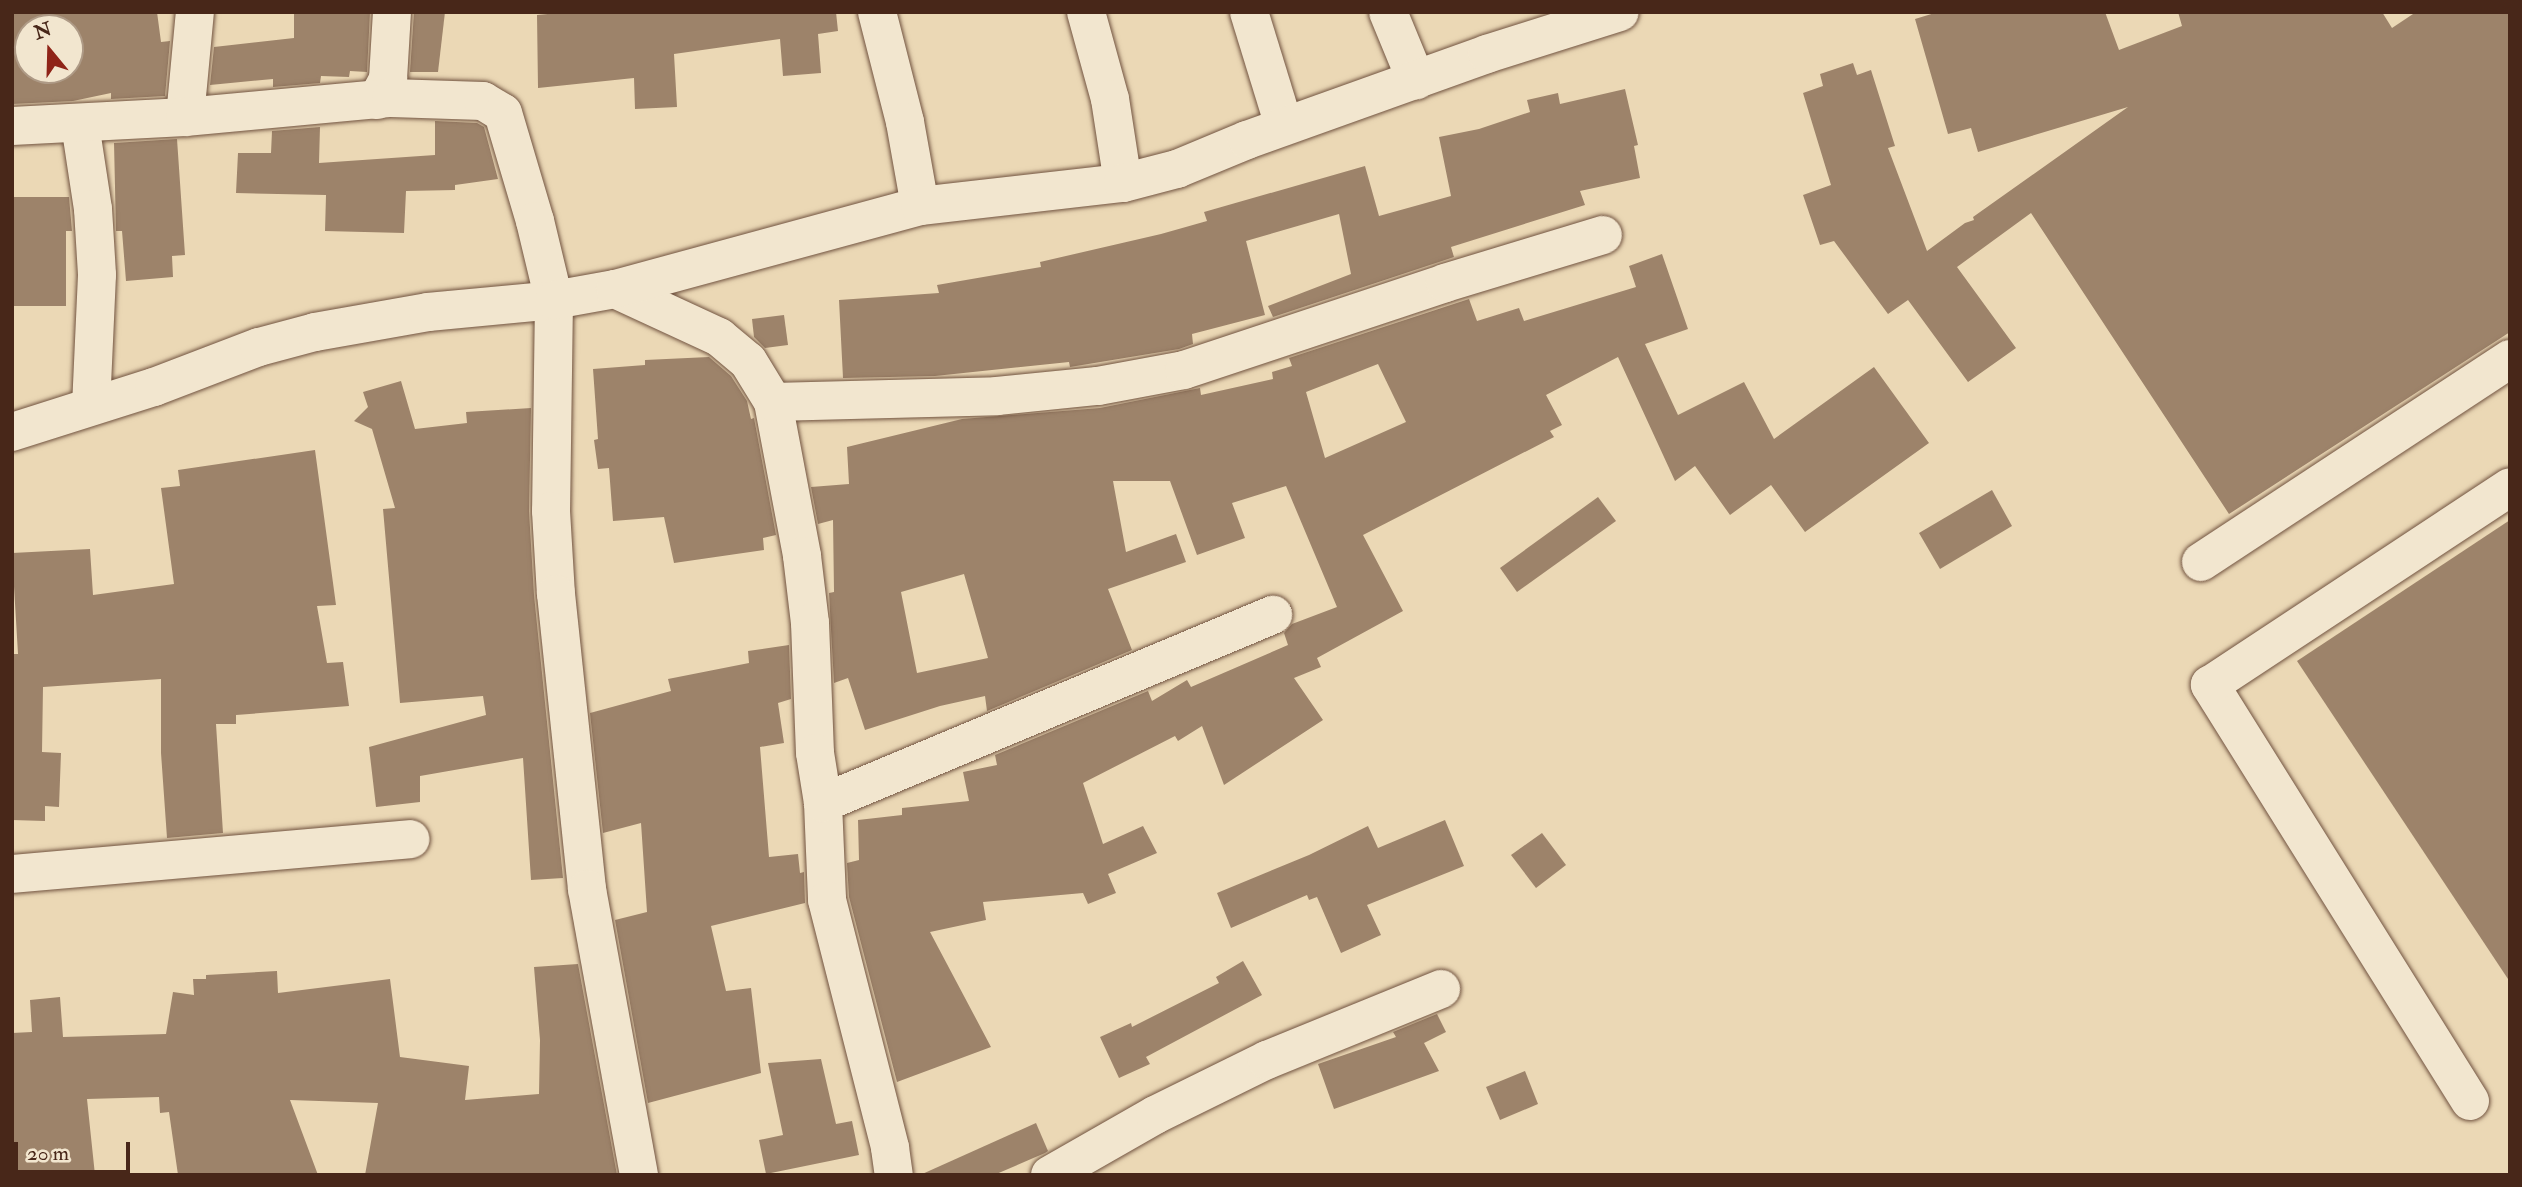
<!DOCTYPE html>
<html>
<head>
<meta charset="utf-8">
<style>
  body { margin:0 }
  #map { position:relative; width:2522px; height:1187px; overflow:hidden; background:#ebd8b5; font-family:"IM FELL Double Pica",serif }
  div>[style] { position:absolute }
  [style*='--x'] { left:calc(var(--x)*1px); top:calc(var(--y)*1px); width:calc(var(--w)*1px); rotate:calc(var(--a)*1deg) }
  .building>* { inset:0; background:#9d836a }
  .roads { filter:drop-shadow(0 0 2px #715340) drop-shadow(0 0 2px #715340) }
  .minor>* { height:38px; margin:-19px; padding:0 19px; transform-origin:19px; border-radius:19px; background:#f2e6cf }
  span { translate:-50% -50%; white-space:nowrap; text-align:center; line-height:1.15; -webkit-text-stroke:6px #f2e6cf; paint-order:stroke }
  .frame { position:absolute; inset:0; border:14px solid #482719; pointer-events:none }
  .north { position:absolute; left:14px; top:14px; width:70px; height:70px; box-sizing:border-box; background:#f2e6cf; border:2px solid #ae9a86; border-radius:50%; rotate:341deg; font-size:19px; font-weight:700; line-height:28px; text-align:center; color:#482719 }
  .north::after { content:''; display:block; margin:auto; width:24px; height:32px; background:#8f2418; clip-path:polygon(50% 0,100% 100%,50% 72%,0 100%) }
  .scale { position:absolute; left:14px; top:1142px; width:116px; height:32px; box-sizing:border-box; border:4px solid #482719; border-top:0; padding-left:9px; font-size:21px; line-height:24px; white-space:nowrap; color:#482719; -webkit-text-stroke:5px #f2e6cf; paint-order:stroke }
</style>
</head>
<body>
<div id="map">
  <div class="building">
    <i style="clip-path:polygon(evenodd,12px 12px,157px 12px,161px 42px,170px 41px,165px 96px,111px 99px,111px 93px,73px 101px,12px 104px,12px 12px,28px 28px,70px 28px,70px 70px,28px 70px,28px 28px)"></i>
    <i style="clip-path:polygon(294px 12px,370px 12px,367px 72px,350px 71px,349px 77px,321px 76px,320px 83px,273px 87px,273px 79px,210px 85px,214px 47px,294px 38px)"></i>
    <i style="clip-path:polygon(414px 12px,445px 12px,438px 72px,410px 72px)"></i>
    <i style="clip-path:polygon(569px 12px,836px 12px,838px 31px,818px 34px,821px 73px,783px 76px,780px 39px,674px 54px,677px 107px,635px 109px,634px 78px,538px 88px,537px 15px)"></i>
    <i style="clip-path:polygon(1938px 12px,2105px 12px,2119px 50px,2182px 26px,2178px 12px,2382px 12px,2392px 28px,2416px 12px,2510px 12px,2510px 332px,2229px 514px,2031px 213px,1957px 267px,2016px 348px,1968px 382px,1908px 300px,1888px 314px,1834px 241px,1820px 245px,1803px 195px,1831px 185px,1803px 93px,1823px 86px,1820px 74px,1853px 63px,1857px 75px,1871px 70px,1895px 146px,1888px 148px,1927px 251px,1965px 223px,1974px 220px,1973px 217px,2128px 107px,1978px 152px,1971px 128px,1948px 134px,1915px 19px)"></i>
    <i style="clip-path:polygon(1625px 89px,1638px 145px,1634px 146px,1640px 178px,1580px 191px,1585px 205px,1451px 247px,1454px 257px,1273px 317px,1268px 306px,1351px 274px,1339px 214px,1246px 241px,1265px 315px,1192px 334px,1193px 344px,1179px 349px,1070px 367px,1069px 362px,935px 376px,843px 378px,839px 300px,939px 293px,937px 285px,1041px 267px,1040px 262px,1161px 234px,1207px 221px,1204px 212px,1365px 166px,1379px 216px,1451px 196px,1439px 137px,1479px 129px,1530px 112px,1527px 100px,1558px 93px,1560px 104px)"></i>
    <i style="clip-path:polygon(435px 121px,477px 123px,484px 127px,498px 179px,455px 185px,455px 190px,406px 191px,404px 233px,325px 231px,326px 195px,236px 193px,238px 153px,271px 153px,272px 131px,320px 127px,319px 163px,435px 155px)"></i>
    <i style="clip-path:polygon(177px 139px,185px 255px,172px 256px,173px 277px,126px 281px,122px 231px,116px 231px,114px 143px)"></i>
    <i style="clip-path:polygon(12px 197px,69px 197px,72px 231px,66px 231px,66px 306px,12px 306px)"></i>
    <i style="clip-path:polygon(evenodd,1662px 254px,1688px 329px,1645px 344px,1678px 415px,1744px 382px,1774px 439px,1874px 367px,1929px 443px,1805px 532px,1771px 485px,1730px 515px,1695px 466px,1675px 481px,1618px 357px,1546px 395px,1562px 425px,1550px 431px,1554px 437px,1363px 535px,1403px 611px,1317px 658px,1321px 667px,1294px 678px,1323px 720px,1224px 785px,1202px 726px,1178px 741px,1175px 736px,1083px 783px,1103px 844px,1143px 826px,1157px 853px,1108px 874px,1116px 893px,1088px 904px,1083px 893px,983px 902px,986px 920px,930px 932px,991px 1047px,897px 1082px,849px 897px,847px 863px,859px 860px,858px 820px,902px 815px,902px 808px,969px 801px,963px 772px,997px 765px,995px 755px,1148px 691px,1152px 701px,1187px 680px,1191px 687px,1288px 645px,1284px 633px,1292px 624px,1337px 607px,1286px 486px,1232px 503px,1245px 538px,1197px 555px,1170px 481px,1113px 481px,1126px 552px,1176px 534px,1186px 562px,1108px 589px,1132px 650px,987px 711px,985px 696px,940px 706px,865px 730px,848px 678px,834px 683px,829px 593px,834px 592px,833px 520px,818px 524px,811px 487px,849px 484px,847px 447px,962px 419px,1100px 408px,1200px 388px,1201px 395px,1273px 379px,1272px 372px,1292px 366px,1289px 358px,1469px 299px,1477px 321px,1519px 308px,1524px 321px,1636px 287px,1629px 266px,1662px 254px,1378px 364px,1406px 422px,1325px 458px,1306px 392px,1378px 364px,1662px 254px,964px 574px,988px 658px,917px 673px,901px 592px,964px 574px)"></i>
    <i style="clip-path:polygon(784px 315px,788px 345px,765px 348px,754px 337px,752px 319px)"></i>
    <i style="clip-path:polygon(709px 357px,731px 376px,747px 401px,751px 419px,754px 418px,776px 535px,763px 538px,764px 550px,674px 563px,664px 517px,613px 521px,609px 468px,598px 469px,594px 440px,598px 439px,593px 369px,645px 365px,645px 360px)"></i>
    <i style="clip-path:polygon(401px 381px,415px 429px,467px 423px,466px 412px,531px 408px,529px 511px,534px 595px,563px 878px,531px 880px,523px 758px,420px 776px,420px 802px,376px 807px,369px 747px,486px 715px,483px 696px,400px 703px,383px 509px,395px 508px,372px 429px,354px 421px,368px 407px,363px 392px)"></i>
    <i style="clip-path:polygon(315px 450px,336px 605px,317px 606px,327px 663px,343px 662px,349px 706px,236px 715px,236px 724px,216px 724px,223px 833px,167px 838px,161px 753px,161px 679px,43px 687px,42px 752px,61px 753px,59px 807px,45px 806px,45px 821px,12px 820px,12px 654px,18px 654px,12px 553px,90px 549px,93px 595px,174px 584px,161px 488px,180px 486px,178px 470px)"></i>
    <i style="clip-path:polygon(1992px 490px,2012px 526px,1940px 569px,1919px 533px)"></i>
    <i style="clip-path:polygon(1598px 497px,1616px 521px,1517px 592px,1500px 568px)"></i>
    <i style="clip-path:polygon(2510px 520px,2510px 982px,2297px 661px)"></i>
    <i style="clip-path:polygon(789px 645px,791px 699px,778px 703px,784px 743px,760px 747px,769px 857px,798px 854px,800px 873px,804px 872px,805px 903px,711px 926px,726px 991px,751px 988px,761px 1073px,648px 1103px,615px 920px,647px 912px,641px 823px,603px 833px,590px 713px,671px 691px,668px 679px,749px 663px,748px 651px)"></i>
    <i style="clip-path:polygon(1445px 820px,1464px 866px,1367px 905px,1381px 935px,1341px 953px,1317px 897px,1309px 900px,1307px 895px,1231px 928px,1217px 893px,1309px 855px,1368px 826px,1378px 848px)"></i>
    <i style="clip-path:polygon(1542px 833px,1566px 865px,1536px 888px,1511px 855px)"></i>
    <i style="clip-path:polygon(1243px 961px,1262px 995px,1146px 1057px,1150px 1064px,1119px 1078px,1100px 1037px,1131px 1023px,1132px 1027px,1219px 983px,1216px 977px)"></i>
    <i style="clip-path:polygon(578px 964px,617px 1175px,365px 1175px,378px 1103px,290px 1100px,318px 1175px,178px 1175px,169px 1112px,160px 1113px,159px 1097px,87px 1099px,95px 1175px,15px 1175px,12px 1159px,12px 1033px,32px 1032px,30px 1000px,60px 997px,63px 1037px,166px 1034px,173px 992px,194px 995px,193px 979px,206px 979px,206px 975px,277px 971px,278px 993px,390px 979px,400px 1057px,469px 1066px,465px 1100px,539px 1094px,540px 1040px,534px 967px)"></i>
    <i style="clip-path:polygon(1437px 1014px,1446px 1032px,1424px 1043px,1439px 1071px,1334px 1109px,1318px 1064px,1396px 1037px,1393px 1032px)"></i>
    <i style="clip-path:polygon(821px 1059px,836px 1124px,852px 1121px,859px 1155px,766px 1174px,759px 1140px,783px 1135px,768px 1063px)"></i>
    <i style="clip-path:polygon(1525px 1071px,1538px 1104px,1500px 1120px,1486px 1087px)"></i>
    <i style="clip-path:polygon(1036px 1123px,1048px 1151px,1045px 1153px,994px 1175px,920px 1175px)"></i>
  </div>
  <div class="roads">
    <div class="minor">
      <i style="--x:877;--y:12;--w:114;--a:75.7"></i>
      <i style="--x:905;--y:122;--w:85;--a:79.9"></i>
      <i style="--x:1086;--y:12;--w:90;--a:74.6"></i>
      <i style="--x:1110;--y:99;--w:85;--a:81.2"></i>
      <i style="--x:1249;--y:12;--w:119;--a:72.9"></i>
      <i style="--x:1388;--y:12;--w:74;--a:67.6"></i>
      <i style="--x:377;--y:100;--w:24;--a:-62"></i>
      <i style="--x:388;--y:79;--w:67;--a:-86.6"></i>
      <i style="--x:185;--y:117;--w:105;--a:-84.6"></i>
      <i style="--x:80;--y:124;--w:86;--a:81.3"></i>
      <i style="--x:93;--y:209;--w:66;--a:86.5"></i>
      <i style="--x:97;--y:275;--w:131;--a:92.6"></i>
      <i style="--x:12;--y:126;--w:173;--a:-3"></i>
      <i style="--x:185;--y:117;--w:207;--a:-5.3"></i>
      <i style="--x:391;--y:98;--w:92;--a:1.9"></i>
      <i style="--x:483;--y:101;--w:23;--a:31"></i>
      <i style="--x:503;--y:113;--w:113;--a:73.5"></i>
      <i style="--x:535;--y:221;--w:81;--a:76.5"></i>
      <i style="--x:554;--y:300;--w:211;--a:90.8"></i>
      <i style="--x:551;--y:511;--w:83;--a:86.6"></i>
      <i style="--x:556;--y:594;--w:297;--a:84"></i>
      <i style="--x:587;--y:889;--w:291;--a:79.7"></i>
      <i style="--x:615;--y:289;--w:115;--a:24.8"></i>
      <i style="--x:719;--y:337;--w:38;--a:40"></i>
      <i style="--x:748;--y:361;--w:48;--a:58.6"></i>
      <i style="--x:773;--y:402;--w:157;--a:79.3"></i>
      <i style="--x:802;--y:556;--w:67;--a:83.2"></i>
      <i style="--x:810;--y:623;--w:130;--a:87.8"></i>
      <i style="--x:815;--y:753;--w:51;--a:80.9"></i>
      <i style="--x:823;--y:803;--w:97;--a:87.6"></i>
      <i style="--x:827;--y:900;--w:256;--a:75.7"></i>
      <i style="--x:890;--y:1148;--w:27;--a:82"></i>
      <i style="--x:773;--y:402;--w:224;--a:-1.5"></i>
      <i style="--x:997;--y:396;--w:101;--a:-5.7"></i>
      <i style="--x:1098;--y:386;--w:87;--a:-10.5"></i>
      <i style="--x:1184;--y:370;--w:275;--a:-18.4"></i>
      <i style="--x:1445;--y:283;--w:165;--a:-16.9"></i>
      <i style="--x:12;--y:432;--w:149;--a:-17.6"></i>
      <i style="--x:154;--y:387;--w:112;--a:-20.9"></i>
      <i style="--x:259;--y:347;--w:58;--a:-15"></i>
      <i style="--x:315;--y:332;--w:115;--a:-10"></i>
      <i style="--x:428;--y:312;--w:127;--a:-5.4"></i>
      <i style="--x:554;--y:300;--w:62;--a:-10.2"></i>
      <i style="--x:615;--y:289;--w:316;--a:-15.2"></i>
      <i style="--x:920;--y:206;--w:204;--a:-6.5"></i>
      <i style="--x:1123;--y:183;--w:56;--a:-14.5"></i>
      <i style="--x:1177;--y:169;--w:76;--a:-22.5"></i>
      <i style="--x:1247;--y:140;--w:255;--a:-19.7"></i>
      <i style="--x:1487;--y:54;--w:139;--a:-17.5"></i>
      <i style="--x:2201;--y:562;--w:370;--a:-33.3"></i>
      <i style="--x:823;--y:803;--w:488;--a:-22.7"></i>
      <i style="--x:12;--y:874;--w:400;--a:-5"></i>
      <i style="--x:2470;--y:1101;--w:491;--a:-122"></i>
      <i style="--x:2210;--y:685;--w:359;--a:-33.4"></i>
      <i style="--x:1050;--y:1175;--w:121;--a:-29.7"></i>
      <i style="--x:1155;--y:1115;--w:125;--a:-26.2"></i>
      <i style="--x:1267;--y:1060;--w:188;--a:-22.2"></i>
    </div>
  </div>
  <div class="frame"></div>
  <div class="north">N</div>
  <div class="scale">20 m</div>
</div>
</body>
</html>
